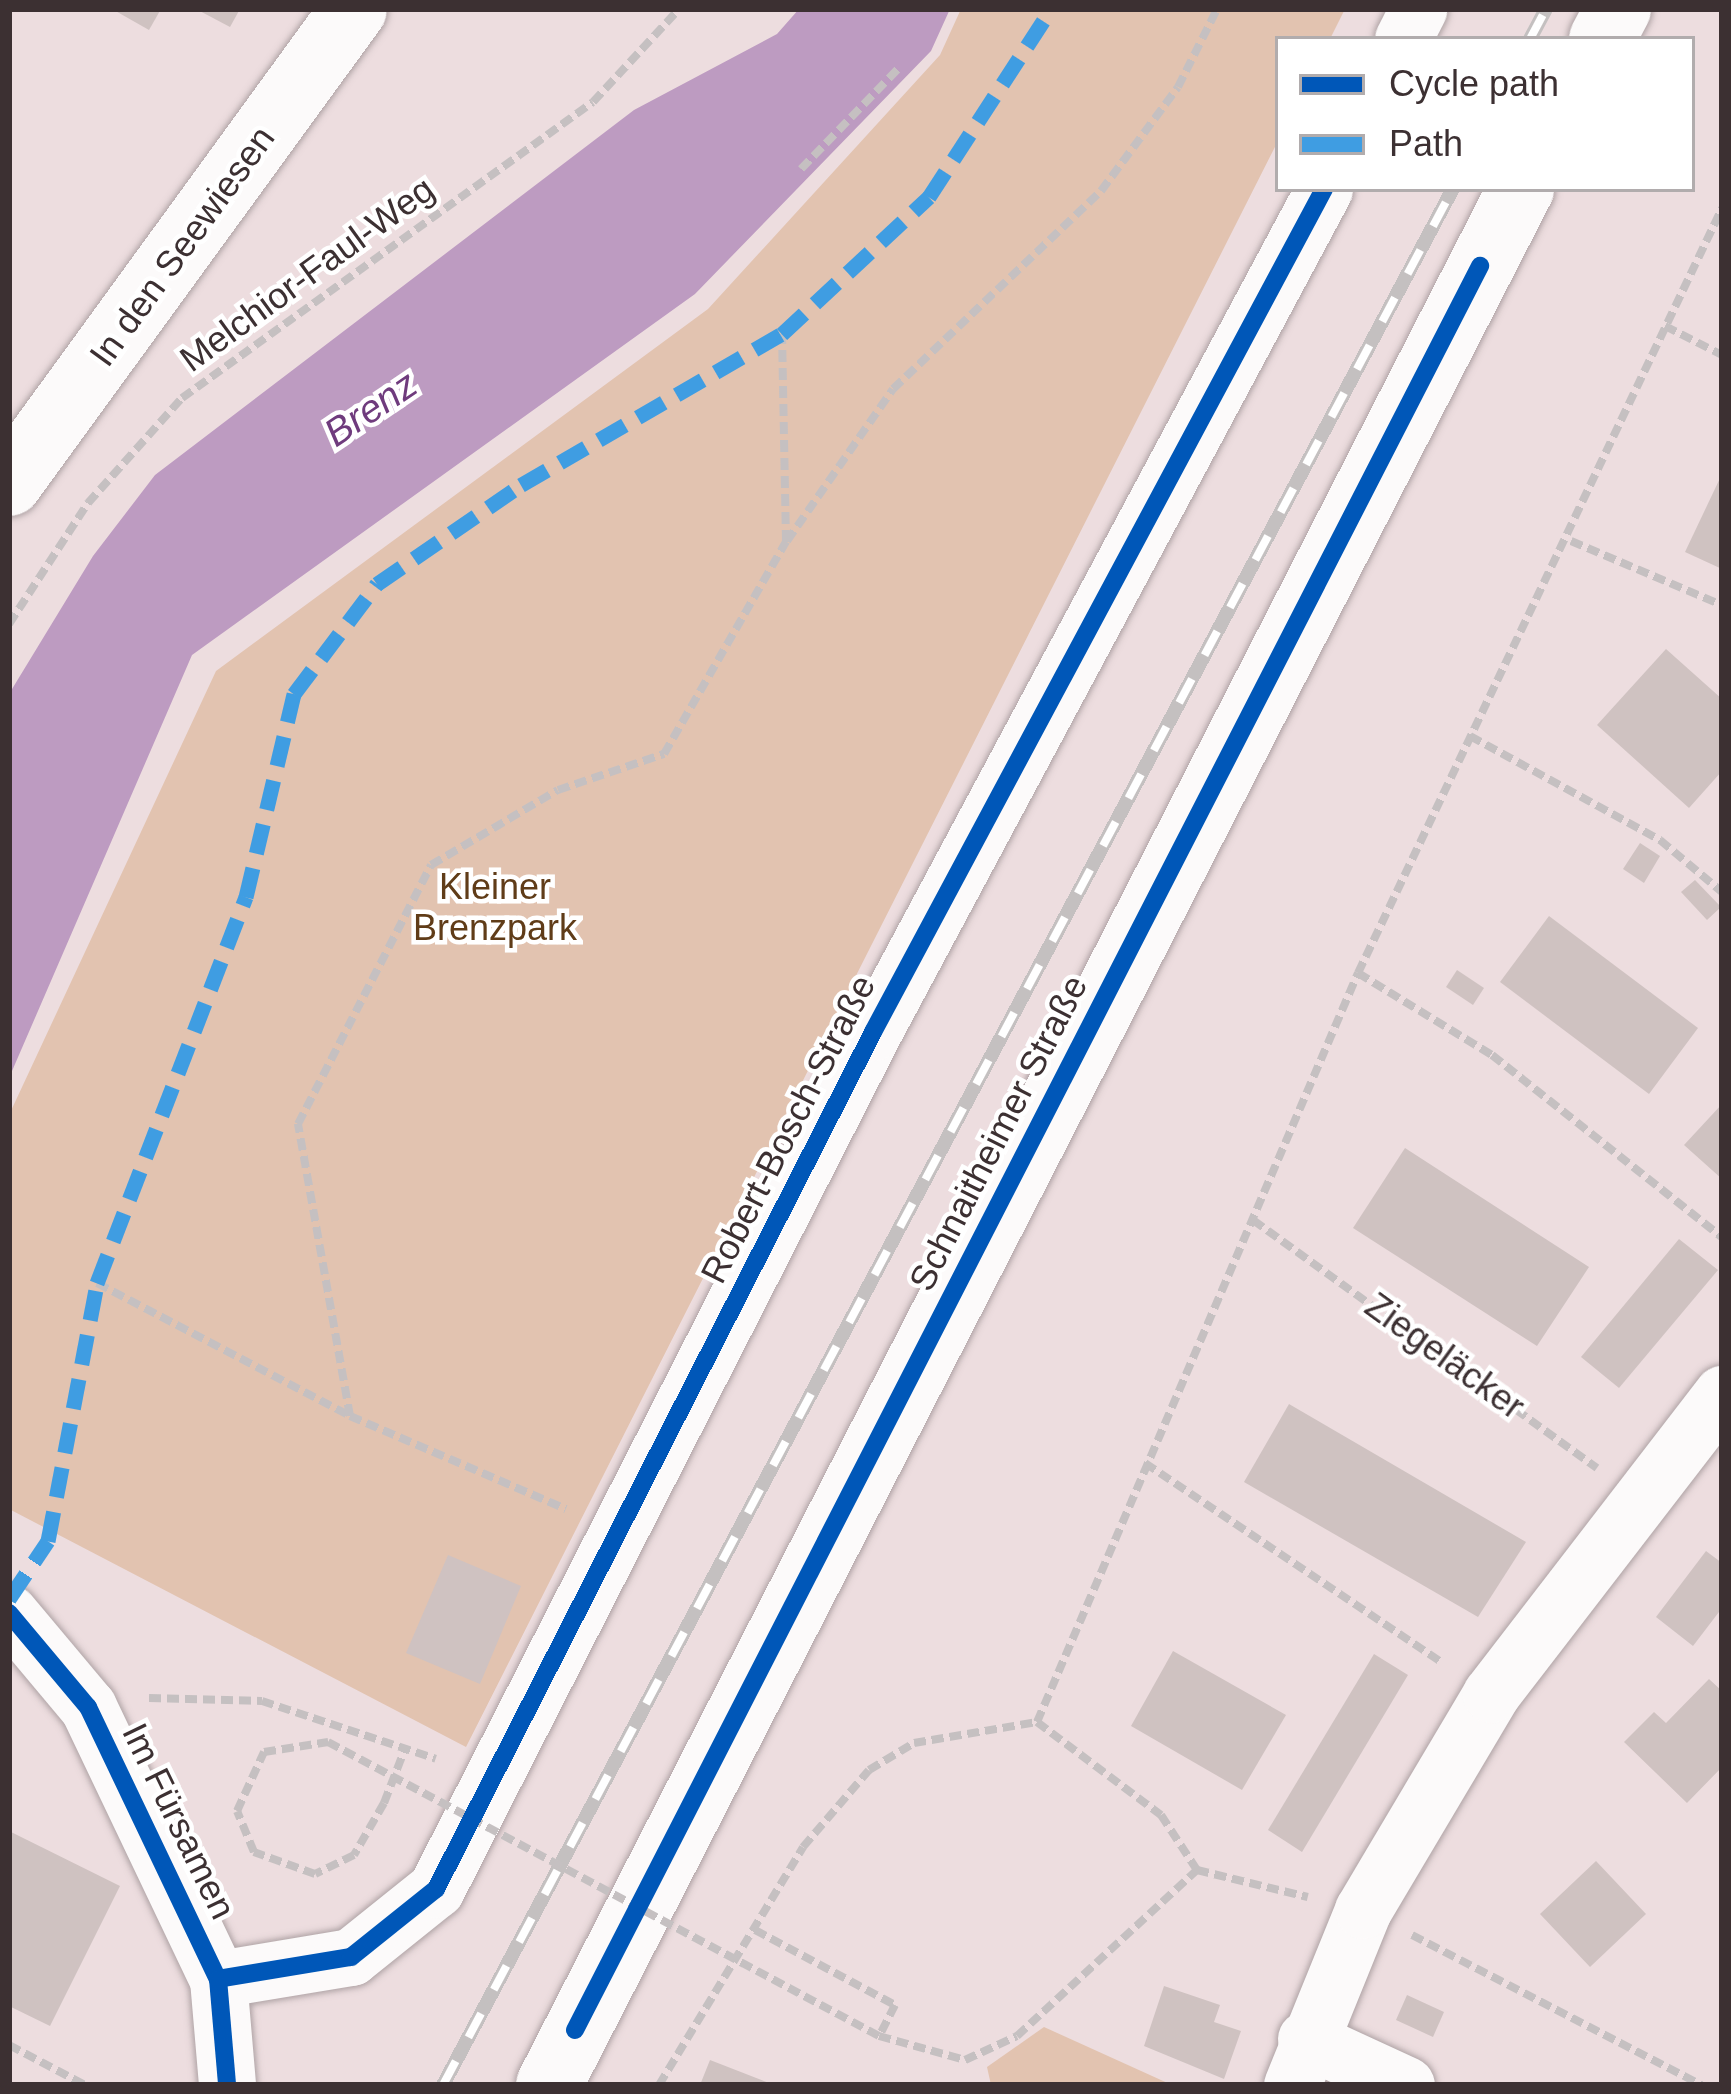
<!DOCTYPE html>
<html>
<head>
<meta charset="utf-8">
<style>
  body { margin:0 }
  #map { position:relative; width:1731px; height:2094px; overflow:hidden; background:#eddddf; font-family:Arial,sans-serif }
  div>[style] { position:absolute }
  [style*='--x'] { left:calc(var(--x)*1px); top:calc(var(--y)*1px); width:calc(var(--w)*1px); rotate:calc(var(--a)*1deg) }
  .green>* { inset:0; background:#e2c3b0 }
  .water>* { inset:0; background:#bd9bc1 }
  .building>* { inset:0; background:#cfc2c1 }
  .path>* { height:8px; margin-top:-4px; transform-origin:0; background:repeating-linear-gradient(90deg,#c5c0c1 0 12px,transparent 0 18px) }
  .roads { filter:drop-shadow(0 0 3px #afa3a5) drop-shadow(0 0 3px #afa3a5) }
  .minor>* { height:57px; margin:-28.5px; padding:0 28.5px; transform-origin:28.5px; border-radius:28.5px; background:#fcfafa }
  .tertiary>* { height:66px; margin:-33px; padding:0 33px; transform-origin:33px; border-radius:33px; background:#fcfafa }
  .rail>* { height:14px; margin-top:-7px; transform-origin:0; background:repeating-linear-gradient(90deg,#fff 0 27px,#c4c0c0 0 54px); box-sizing:border-box; border-block:3px solid #c4c0c0 }
  .path-bridge>* { height:8px; margin-top:-4px; transform-origin:0; background:repeating-linear-gradient(90deg,#c5c0c1 0 12px,transparent 0 18px) }
  .quiet>* { height:15px; margin-top:-7.5px; transform-origin:0; background:repeating-linear-gradient(90deg,#3f9de2 0 30px,transparent 0 45px) }
  .cycleway>* { height:18px; margin:-9px; padding:0 9px; transform-origin:9px; border-radius:9px; background:#0057b8 }
  span { translate:-50% -50%; white-space:nowrap; text-align:center; line-height:1.15; -webkit-text-stroke:9px #fff; paint-order:stroke }
  .street-label { font-size:36px; color:#3c3032 }
  .park-label { font-size:36px; color:#603c18 }
  .water-label { font-size:39px; color:#6f3b7d; font-style:italic }
  .frame { position:absolute; inset:0; border:12px solid #3c3032; pointer-events:none }
  .legend { position:absolute; left:1275px; top:36px; width:420px; height:156px; box-sizing:border-box; background:#fff; border:3px solid #b1acad; margin:0; padding:15px 21px; list-style:none; font-size:36px; color:#3c3032 }
  .legend li { display:flex; align-items:center; gap:24px; height:60px }
  .legend b { width:60px; border:3px solid #b1acad }
</style>
</head>
<body>
<div id="map">
  <div class="green">
    <i style="clip-path:polygon(961px 9px,1345px 9px,1330px 39px,1278px 39px,1278px 141px,466px 1747px,9px 1509px,9px 1115px,216px 671px,708px 309px,940px 55px)"></i>
    <i style="clip-path:polygon(1044px 2027px,1172px 2085px,991px 2085px,987px 2067px)"></i>
  </div>
  <div class="water">
    <i style="clip-path:polygon(799px 9px,950px 9px,931px 51px,695px 294px,192px 655px,9px 1078px,9px 694px,93px 556px,155px 475px,634px 110px,777px 34px)"></i>
  </div>
  <div class="building">
    <i style="clip-path:polygon(112px 9px,161px 9px,149px 30px)"></i>
    <i style="clip-path:polygon(196px 9px,240px 9px,230px 27px)"></i>
    <i style="clip-path:polygon(1722px 474px,1722px 569px,1685px 552px)"></i>
    <i style="clip-path:polygon(1666px 649px,1722px 699px,1722px 771px,1689px 808px,1597px 725px)"></i>
    <i style="clip-path:polygon(1640px 843px,1660px 856px,1644px 883px,1623px 869px)"></i>
    <i style="clip-path:polygon(1695px 880px,1721px 907px,1707px 920px,1681px 892px)"></i>
    <i style="clip-path:polygon(1549px 916px,1698px 1028px,1649px 1094px,1500px 982px)"></i>
    <i style="clip-path:polygon(1457px 970px,1484px 988px,1473px 1005px,1446px 987px)"></i>
    <i style="clip-path:polygon(1722px 1104px,1722px 1179px,1684px 1145px)"></i>
    <i style="clip-path:polygon(1405px 1148px,1589px 1267px,1537px 1346px,1353px 1228px)"></i>
    <i style="clip-path:polygon(1679px 1239px,1718px 1270px,1619px 1388px,1581px 1357px)"></i>
    <i style="clip-path:polygon(1289px 1404px,1526px 1542px,1478px 1617px,1244px 1482px)"></i>
    <i style="clip-path:polygon(1706px 1551px,1722px 1563px,1722px 1608px,1693px 1646px,1656px 1617px)"></i>
    <i style="clip-path:polygon(448px 1555px,521px 1586px,480px 1684px,406px 1653px)"></i>
    <i style="clip-path:polygon(1173px 1651px,1286px 1715px,1242px 1790px,1131px 1726px)"></i>
    <i style="clip-path:polygon(1374px 1654px,1408px 1675px,1302px 1852px,1268px 1830px)"></i>
    <i style="clip-path:polygon(1709px 1679px,1722px 1691px,1722px 1767px,1687px 1803px,1624px 1742px,1654px 1712px,1666px 1723px)"></i>
    <i style="clip-path:polygon(9px 1831px,120px 1886px,50px 2026px,9px 2006px)"></i>
    <i style="clip-path:polygon(1596px 1861px,1646px 1914px,1590px 1967px,1540px 1914px)"></i>
    <i style="clip-path:polygon(1164px 1986px,1220px 2005px,1214px 2022px,1241px 2031px,1224px 2079px,1144px 2046px)"></i>
    <i style="clip-path:polygon(1407px 1995px,1444px 2012px,1433px 2037px,1396px 2020px)"></i>
    <i style="clip-path:polygon(710px 2060px,774px 2085px,700px 2085px)"></i>
  </div>
  <div class="path">
    <i style="--x:801;--y:169;--w:142;--a:-45.9"></i>
    <i style="--x:1665;--y:326;--w:64;--a:27"></i>
    <i style="--x:787;--y:541;--w:185;--a:-55.1"></i>
    <i style="--x:893;--y:389;--w:287;--a:-43.6"></i>
    <i style="--x:1101;--y:191;--w:129;--a:-53.5"></i>
    <i style="--x:1178;--y:87;--w:87;--a:-63.4"></i>
    <i style="--x:1571;--y:541;--w:164;--a:23"></i>
    <i style="--x:9;--y:624;--w:145;--a:-56.9"></i>
    <i style="--x:88;--y:503;--w:141;--a:-48.2"></i>
    <i style="--x:182;--y:398;--w:506;--a:-35.76"></i>
    <i style="--x:593;--y:102;--w:127;--a:-47.2"></i>
    <i style="--x:1470;--y:736;--w:217;--a:28.7"></i>
    <i style="--x:1660;--y:840;--w:81;--a:40"></i>
    <i style="--x:1358;--y:973;--w:157;--a:31.5"></i>
    <i style="--x:1492;--y:1055;--w:293;--a:38.4"></i>
    <i style="--x:1253;--y:1220;--w:424;--a:35.8"></i>
    <i style="--x:97;--y:1283;--w:286;--a:27.7"></i>
    <i style="--x:350;--y:1416;--w:235;--a:23.3"></i>
    <i style="--x:350;--y:1416;--w:297;--a:-100.1"></i>
    <i style="--x:298;--y:1124;--w:291;--a:-62.8"></i>
    <i style="--x:431;--y:865;--w:147;--a:-30.6"></i>
    <i style="--x:558;--y:790;--w:112;--a:-18.8"></i>
    <i style="--x:664;--y:754;--w:245;--a:-60.1"></i>
    <i style="--x:786;--y:542;--w:208;--a:-91.1"></i>
    <i style="--x:1145;--y:1463;--w:359;--a:33.9"></i>
    <i style="--x:149;--y:1698;--w:113;--a:1.5"></i>
    <i style="--x:262;--y:1701;--w:183;--a:18.4"></i>
    <i style="--x:1037;--y:1722;--w:815;--a:-66.8"></i>
    <i style="--x:1358;--y:973;--w:847;--a:-64.55"></i>
    <i style="--x:384;--y:1803;--w:61;--a:-68.9"></i>
    <i style="--x:755;--y:1930;--w:159;--a:28.2"></i>
    <i style="--x:895;--y:2005;--w:35;--a:117"></i>
    <i style="--x:879;--y:2036;--w:89;--a:15.6"></i>
    <i style="--x:965;--y:2060;--w:57;--a:-24.8"></i>
    <i style="--x:1017;--y:2036;--w:245;--a:-42.7"></i>
    <i style="--x:1412;--y:1935;--w:326;--a:27.4"></i>
    <i style="--x:9;--y:2045;--w:86;--a:27.8"></i>
    <i style="--x:659;--y:2085;--w:278;--a:-58.8"></i>
    <i style="--x:803;--y:1847;--w:101;--a:-49.4"></i>
    <i style="--x:869;--y:1770;--w:52;--a:-31"></i>
    <i style="--x:914;--y:1743;--w:125;--a:-9.7"></i>
    <i style="--x:1037;--y:1722;--w:155;--a:36.9"></i>
    <i style="--x:1161;--y:1815;--w:66;--a:56.8"></i>
    <i style="--x:1197;--y:1870;--w:114;--a:13.7"></i>
  </div>
  <div class="roads">
    <div class="minor">
      <i style="--x:1403;--y:39;--w:34;--a:-63"></i>
      <i style="--x:9;--y:1613;--w:123;--a:50"></i>
      <i style="--x:88;--y:1707;--w:301;--a:64.5"></i>
      <i style="--x:218;--y:1979;--w:106;--a:85.1"></i>
      <i style="--x:218;--y:1979;--w:135;--a:-9.4"></i>
      <i style="--x:351;--y:1957;--w:109;--a:-38.7"></i>
      <i style="--x:436;--y:1889;--w:962;--a:-62.98"></i>
      <i style="--x:873;--y:1032;--w:956;--a:-61.85"></i>
      <i style="--x:1306;--y:2039;--w:110;--a:24.7"></i>
      <i style="--x:1292;--y:2085;--w:189;--a:-67.9"></i>
      <i style="--x:1363;--y:1910;--w:251;--a:-59.3"></i>
      <i style="--x:1491;--y:1694;--w:379;--a:-52.4"></i>
    </div>
    <div class="tertiary">
      <i style="--x:1602;--y:39;--w:34;--a:-62"></i>
      <i style="--x:9;--y:483;--w:586;--a:-53.95"></i>
      <i style="--x:549;--y:2085;--w:2131;--a:-62.86"></i>
    </div>
  </div>
  <div class="rail">
    <i style="--x:1530;--y:39;--w:34;--a:-62"></i>
    <i style="--x:443;--y:2085;--w:2148;--a:-61.96"></i>
  </div>
  <div class="path-bridge">
    <i style="--x:384;--y:1803;--w:60;--a:120"></i>
    <i style="--x:354;--y:1855;--w:43;--a:154"></i>
    <i style="--x:315;--y:1874;--w:65;--a:-160.2"></i>
    <i style="--x:254;--y:1852;--w:44;--a:-112.5"></i>
    <i style="--x:237;--y:1811;--w:65;--a:-65.4"></i>
    <i style="--x:264;--y:1752;--w:65;--a:-8.9"></i>
    <i style="--x:328;--y:1742;--w:625;--a:28.08"></i>
  </div>
  <div class="quiet">
    <i style="--x:9;--y:1599;--w:70;--a:-56.1"></i>
    <i style="--x:48;--y:1541;--w:263;--a:-79.2"></i>
    <i style="--x:97;--y:1283;--w:414;--a:-68.9"></i>
    <i style="--x:246;--y:897;--w:209;--a:-76.7"></i>
    <i style="--x:294;--y:694;--w:138;--a:-53"></i>
    <i style="--x:377;--y:584;--w:175;--a:-34.5"></i>
    <i style="--x:521;--y:485;--w:302;--a:-30.1"></i>
    <i style="--x:782;--y:334;--w:201;--a:-43"></i>
    <i style="--x:929;--y:197;--w:224;--a:-57"></i>
  </div>
  <div class="cycleway">
    <i style="--x:9;--y:1613;--w:123;--a:50"></i>
    <i style="--x:88;--y:1707;--w:301;--a:64.5"></i>
    <i style="--x:218;--y:1979;--w:106;--a:85.1"></i>
    <i style="--x:218;--y:1979;--w:135;--a:-9.4"></i>
    <i style="--x:351;--y:1957;--w:109;--a:-38.7"></i>
    <i style="--x:436;--y:1889;--w:962;--a:-62.98"></i>
    <i style="--x:873;--y:1032;--w:956;--a:-61.85"></i>
    <i style="--x:575;--y:2030;--w:1983;--a:-62.84"></i>
  </div>
  <div class="street-label">
    <span style="left:182px;top:246px;rotate:-54deg">In den Seewiesen</span>
    <span style="left:307px;top:274px;rotate:-36deg">Melchior-Faul-Weg</span>
    <span style="left:788px;top:1129px;rotate:-63deg">Robert-Bosch-Straße</span>
    <span style="left:998px;top:1133px;rotate:-63deg">Schnaitheimer Straße</span>
    <span style="left:1445px;top:1356px;rotate:36deg">Ziegeläcker</span>
    <span style="left:179px;top:1821px;rotate:64deg">Im Fürsamen</span>
  </div>
  <div class="park-label">
    <span style="left:495px;top:907px">Kleiner<br>Brenzpark</span>
  </div>
  <div class="water-label">
    <span style="left:371px;top:409px;rotate:-34deg">Brenz</span>
  </div>
  <div class="frame"></div>
  <ul class="legend">
  <li><b style="height:15px;background:#0057b8"></b>Cycle path</li>
  <li><b style="height:15px;background:#3f9de2"></b>Path</li>
  </ul>
</div>
</body>
</html>
